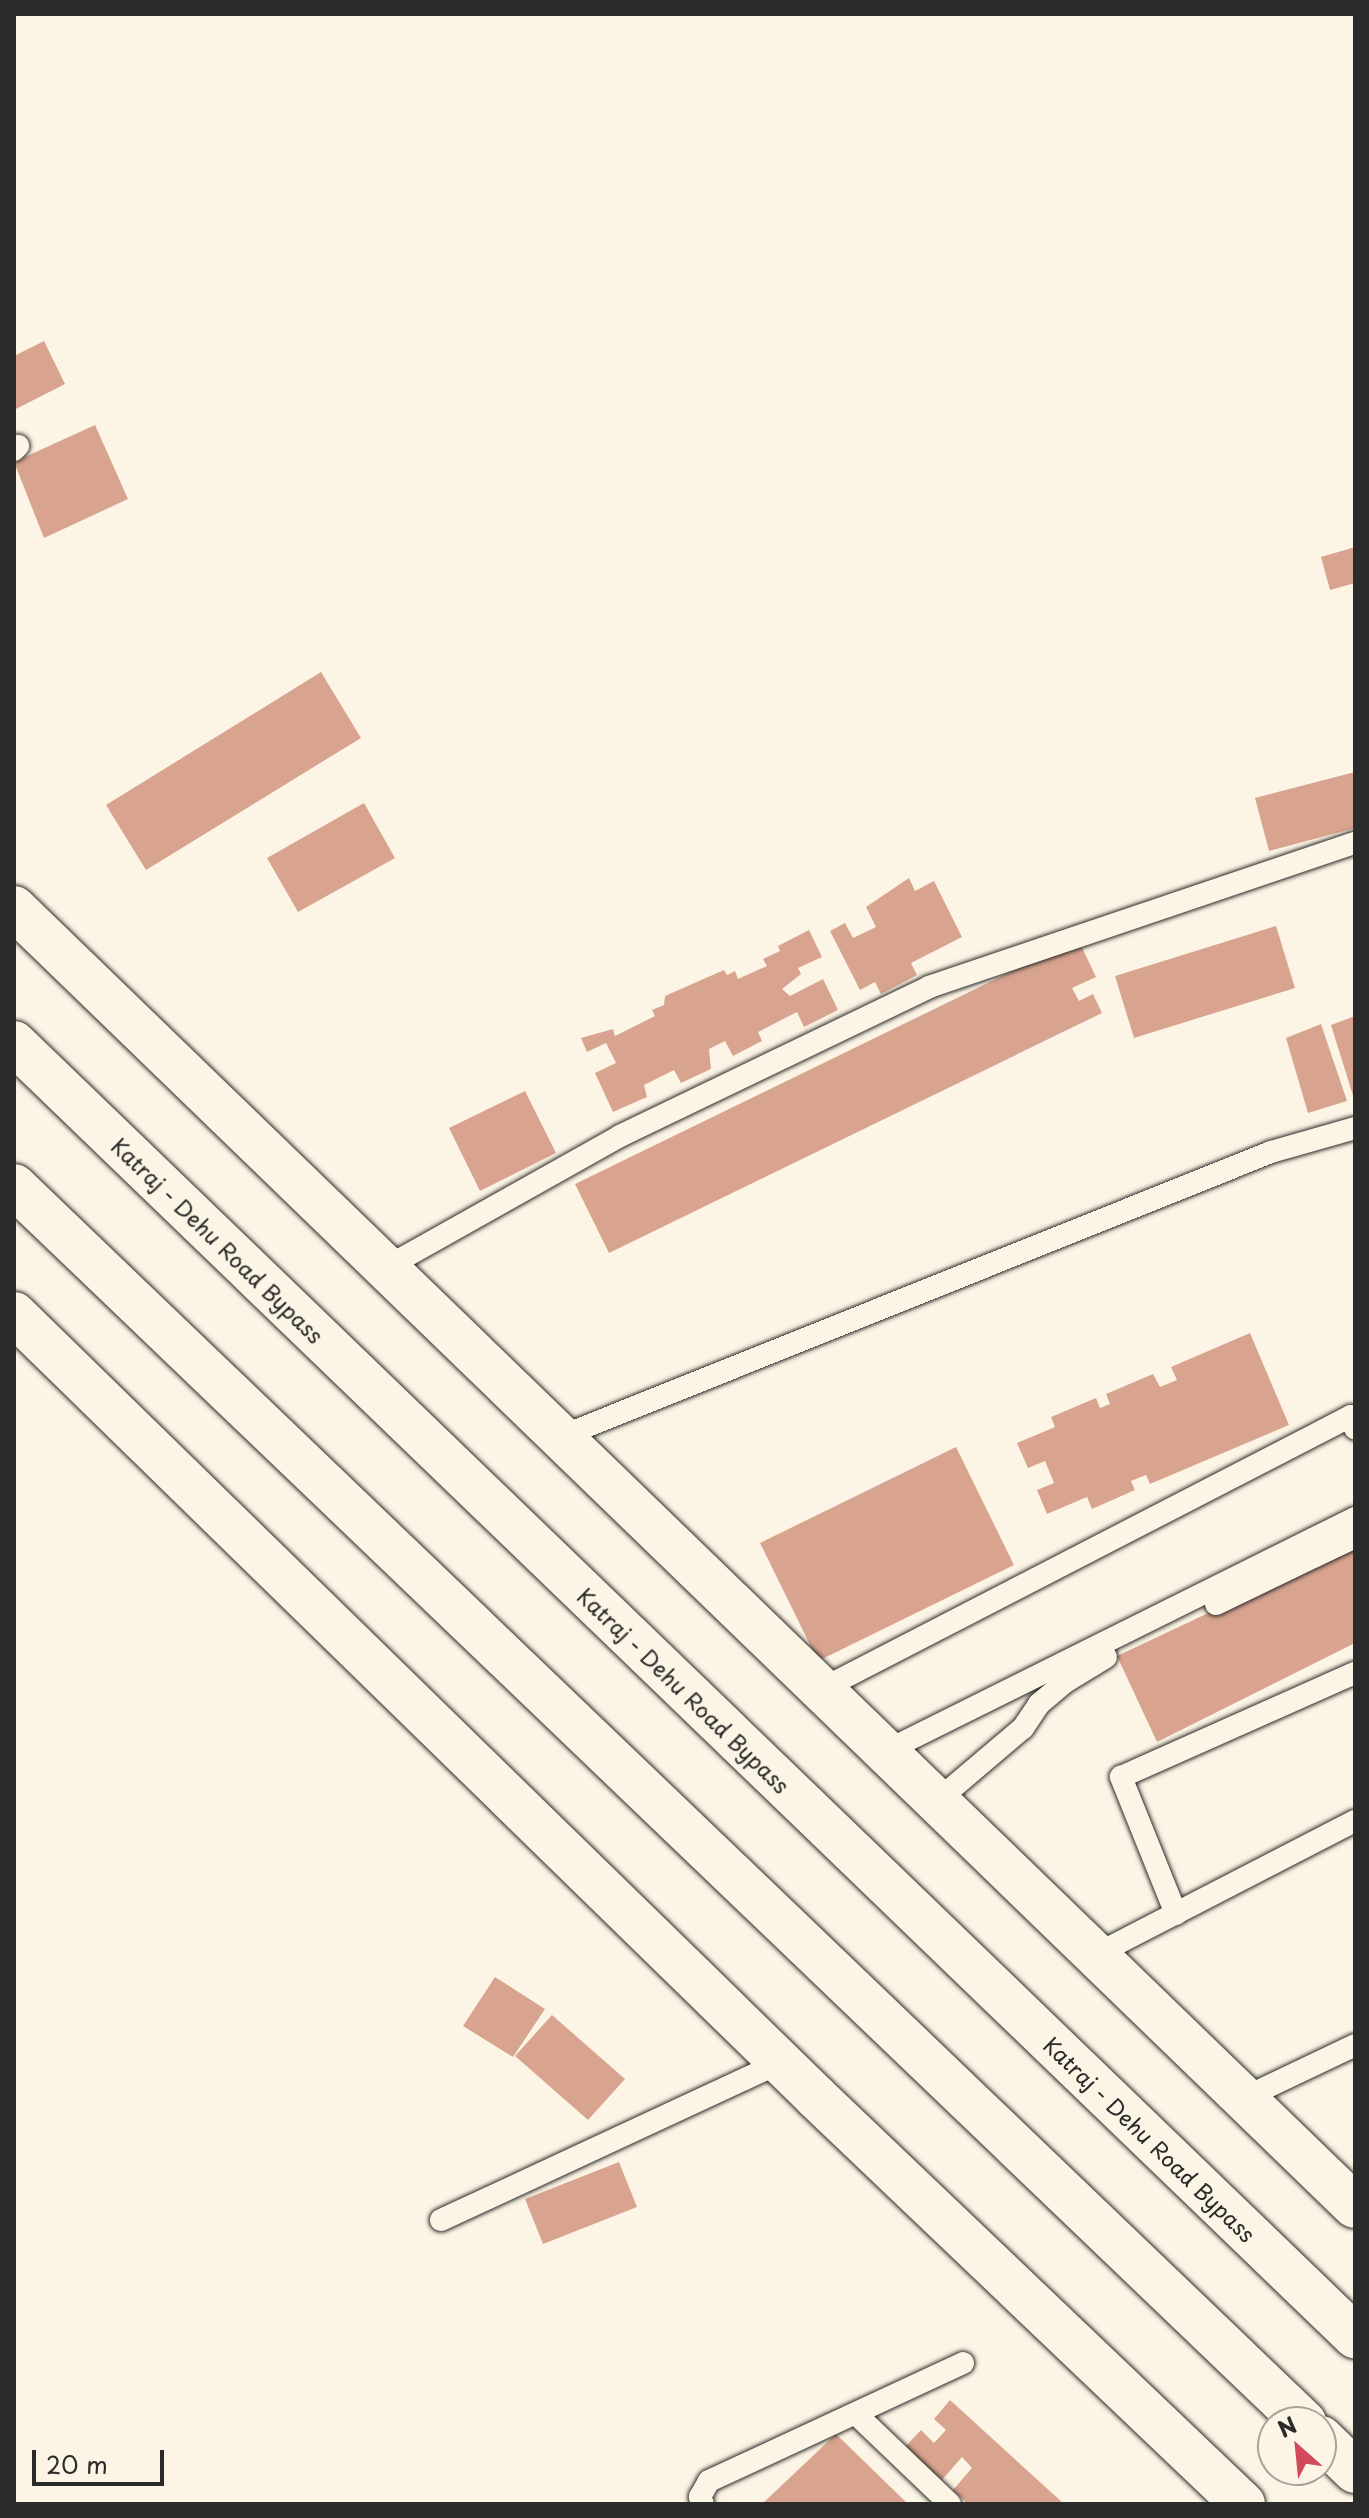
<!DOCTYPE html>
<html>
<head>
<meta charset="utf-8">
<style>
  body { margin:0 }
  #map { position:relative; width:1369px; height:2518px; overflow:hidden; background:#fcf5e5; font-family:"Playpen Sans",sans-serif }
  div>[style] { position:absolute }
  [style*='--x'] { left:calc(var(--x)*1px); top:calc(var(--y)*1px); width:calc(var(--w)*1px); rotate:calc(var(--a)*1deg) }
  .building>* { inset:0; background:#d9a48f }
  .roads { filter:drop-shadow(0 0 2px #2b2b2b) drop-shadow(0 0 2px #2b2b2b) }
  .lane>* { height:22px; margin:-11px; padding:0 11px; transform-origin:11px; border-radius:11px; background:#fcf5e5 }
  .primary>* { height:44px; margin:-22px; padding:0 22px; transform-origin:22px; border-radius:22px; background:#fcf5e5 }
  .highway>* { height:44px; margin:-22px; padding:0 22px; transform-origin:22px; border-radius:22px; background:#fcf5e5 }
  span { translate:-50% -50%; white-space:nowrap; text-align:center; line-height:1.15; -webkit-text-stroke:6px #fcf5e5; paint-order:stroke }
  .street-label { font-size:22px; color:#2b2b2b }
  .frame { position:absolute; inset:0; border:16px solid #2b2b2b; pointer-events:none }
  .north { position:absolute; left:1257px; top:2406px; width:80px; height:80px; box-sizing:border-box; background:#fcf5e5; border:2px solid #a8a49b; border-radius:50%; rotate:333deg; font-size:22px; font-weight:700; line-height:32px; text-align:center; color:#2b2b2b }
  .north::after { content:''; display:block; margin:auto; width:28px; height:36px; background:#d1495b; clip-path:polygon(50% 0,100% 100%,50% 72%,0 100%) }
  .scale { position:absolute; left:32px; top:2450px; width:132px; height:36px; box-sizing:border-box; border:4px solid #2b2b2b; border-top:0; padding-left:10px; font-size:24px; line-height:28px; white-space:nowrap; color:#2b2b2b; -webkit-text-stroke:6px #fcf5e5; paint-order:stroke }
</style>
</head>
<body>
<div id="map">
  <div class="building">
    <i style="clip-path:polygon(44px 341px,65px 384px,14px 410px,14px 356px)"></i>
    <i style="clip-path:polygon(95px 425px,128px 499px,44px 538px,14px 462px)"></i>
    <i style="clip-path:polygon(1355px 547px,1355px 583px,1330px 590px,1321px 557px)"></i>
    <i style="clip-path:polygon(321px 672px,361px 738px,146px 870px,106px 805px)"></i>
    <i style="clip-path:polygon(1355px 772px,1355px 828px,1269px 851px,1255px 798px)"></i>
    <i style="clip-path:polygon(364px 803px,395px 858px,298px 912px,267px 858px)"></i>
    <i style="clip-path:polygon(909px 878px,915px 891px,934px 881px,962px 937px,911px 963px,917px 975px,881px 994px,875px 982px,860px 990px,830px 931px,845px 923px,853px 938px,876px 927px,866px 907px)"></i>
    <i style="clip-path:polygon(1276px 926px,1295px 988px,1134px 1038px,1115px 976px)"></i>
    <i style="clip-path:polygon(809px 930px,822px 957px,798px 968px,801px 974px,782px 989px,790px 996px,823px 979px,838px 1010px,804px 1027px,797px 1012px,758px 1032px,762px 1041px,733px 1056px,725px 1041px,709px 1049px,711px 1069px,681px 1083px,674px 1070px,644px 1085px,647px 1097px,613px 1112px,595px 1073px,616px 1063px,606px 1043px,587px 1052px,581px 1038px,613px 1029px,615px 1036px,655px 1016px,652px 1010px,664px 1005px,665px 996px,724px 970px,727px 975px,735px 971px,738px 979px,767px 966px,763px 959px,780px 951px,778px 946px)"></i>
    <i style="clip-path:polygon(1078px 939px,1096px 977px,1072px 988px,1079px 1001px,1093px 994px,1102px 1013px,609px 1253px,575px 1184px)"></i>
    <i style="clip-path:polygon(1355px 1016px,1355px 1099px,1354px 1099px,1331px 1025px)"></i>
    <i style="clip-path:polygon(1321px 1024px,1347px 1101px,1308px 1113px,1286px 1038px)"></i>
    <i style="clip-path:polygon(525px 1091px,556px 1153px,480px 1191px,449px 1128px)"></i>
    <i style="clip-path:polygon(1250px 1333px,1289px 1425px,1150px 1484px,1146px 1475px,1131px 1481px,1135px 1490px,1092px 1509px,1087px 1497px,1047px 1514px,1037px 1490px,1054px 1483px,1045px 1461px,1028px 1468px,1017px 1443px,1055px 1427px,1051px 1417px,1096px 1398px,1100px 1408px,1110px 1404px,1106px 1394px,1153px 1374px,1160px 1387px,1177px 1380px,1171px 1367px)"></i>
    <i style="clip-path:polygon(956px 1447px,1014px 1565px,818px 1661px,760px 1543px)"></i>
    <i style="clip-path:polygon(1355px 1544px,1355px 1643px,1157px 1742px,1117px 1656px)"></i>
    <i style="clip-path:polygon(495px 1977px,545px 2009px,513px 2057px,463px 2026px)"></i>
    <i style="clip-path:polygon(552px 2015px,625px 2079px,588px 2120px,515px 2056px)"></i>
    <i style="clip-path:polygon(619px 2162px,637px 2207px,543px 2244px,525px 2199px)"></i>
    <i style="clip-path:polygon(950px 2400px,1064px 2504px,968px 2504px,953px 2490px,972px 2468px,962px 2457px,942px 2480px,935px 2474px,932px 2478px,901px 2451px,921px 2430px,934px 2443px,946px 2430px,934px 2419px)"></i>
    <i style="clip-path:polygon(836px 2434px,908px 2504px,762px 2504px)"></i>
  </div>
  <div class="roads">
    <div class="lane">
      <i style="--x:14;--y:450;--w:6;--a:-45"></i>
      <i style="--x:385;--y:1268;--w:270;--a:-29.3"></i>
      <i style="--x:620;--y:1136;--w:343;--a:-25.7"></i>
      <i style="--x:929;--y:987;--w:450;--a:-18.7"></i>
      <i style="--x:560;--y:1437;--w:766;--a:-21.84"></i>
      <i style="--x:1271;--y:1152;--w:87;--a:-15.9"></i>
      <i style="--x:1216;--y:1604;--w:154;--a:-25.7"></i>
      <i style="--x:822;--y:1689;--w:595;--a:-27.3"></i>
      <i style="--x:1351;--y:1416;--w:13;--a:72"></i>
      <i style="--x:886;--y:1751;--w:524;--a:-26.42"></i>
      <i style="--x:938;--y:1800;--w:111;--a:-40.3"></i>
      <i style="--x:1023;--y:1728;--w:29;--a:-56"></i>
      <i style="--x:1039;--y:1704;--w:34;--a:-40"></i>
      <i style="--x:1065;--y:1682;--w:48;--a:-31.4"></i>
      <i style="--x:1176;--y:1914;--w:148;--a:-111.9"></i>
      <i style="--x:1121;--y:1777;--w:256;--a:-24"></i>
      <i style="--x:1097;--y:1954;--w:290;--a:-27.3"></i>
      <i style="--x:1242;--y:2099;--w:125;--a:-25.5"></i>
      <i style="--x:441;--y:2220;--w:375;--a:-24.9"></i>
      <i style="--x:858;--y:2416;--w:127;--a:43.7"></i>
      <i style="--x:703;--y:2504;--w:8;--a:-113"></i>
      <i style="--x:700;--y:2497;--w:18;--a:-61"></i>
      <i style="--x:709;--y:2481;--w:280;--a:-24.9"></i>
    </div>
    <div class="primary">
      <i style="--x:14;--y:908;--w:1866;--a:44.07"></i>
      <i style="--x:14;--y:1314;--w:1121;--a:44.31"></i>
      <i style="--x:816;--y:2097;--w:590;--a:43.63"></i>
    </div>
    <div class="highway">
      <i style="--x:14;--y:1043;--w:1863;--a:43.96"></i>
      <i style="--x:14;--y:1186;--w:1787;--a:43.78"></i>
      <i style="--x:1321;--y:2438;--w:47;--a:44.1"></i>
    </div>
  </div>
  <div class="street-label">
    <span style="left:218px;top:1240px;rotate:44deg">Katraj - Dehu Road Bypass</span>
    <span style="left:684px;top:1690px;rotate:44deg">Katraj - Dehu Road Bypass</span>
    <span style="left:1150px;top:2139px;rotate:44deg">Katraj - Dehu Road Bypass</span>
  </div>
  <div class="frame"></div>
  <div class="north">N</div>
  <div class="scale">20 m</div>
</div>
</body>
</html>
